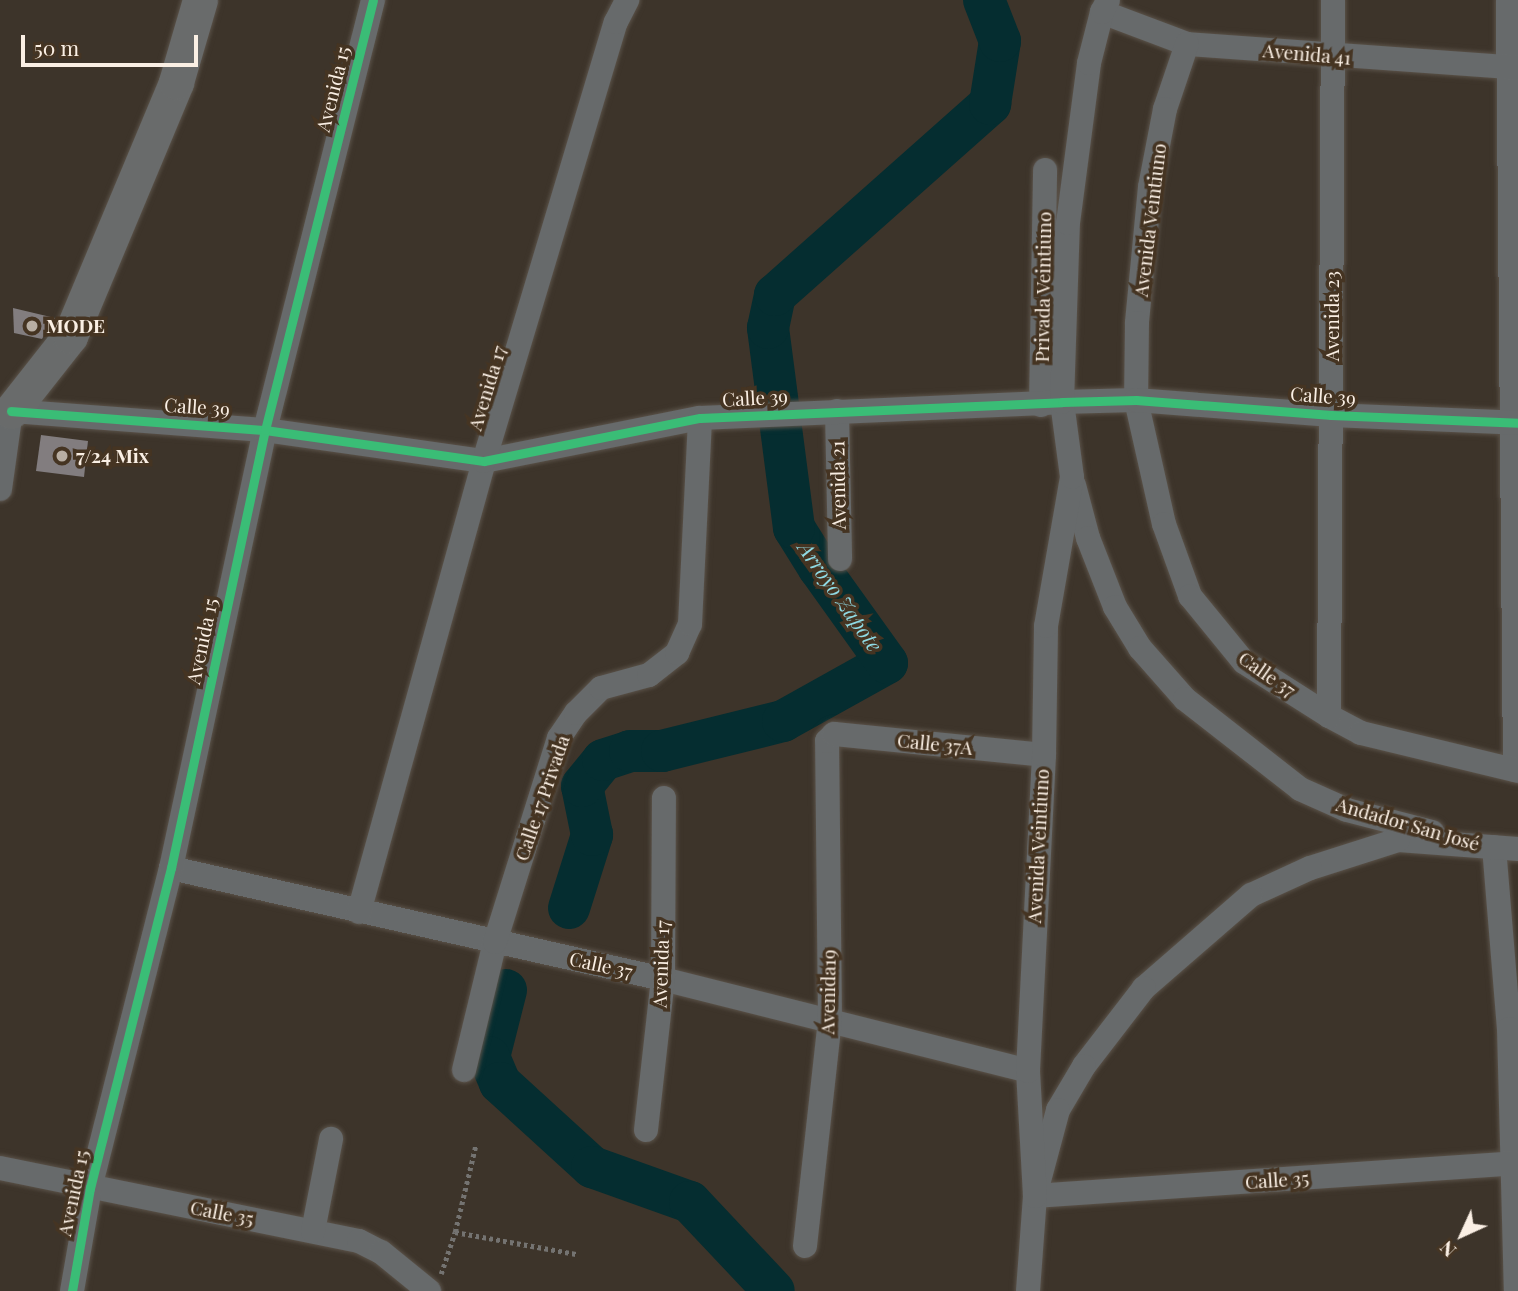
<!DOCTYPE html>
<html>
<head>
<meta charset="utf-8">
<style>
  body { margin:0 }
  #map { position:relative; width:1518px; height:1291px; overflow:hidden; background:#3d342a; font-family:"Playfair Display",serif }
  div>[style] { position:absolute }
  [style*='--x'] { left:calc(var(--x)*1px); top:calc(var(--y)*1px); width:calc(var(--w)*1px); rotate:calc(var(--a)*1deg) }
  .river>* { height:42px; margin:-21px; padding:0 21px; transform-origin:21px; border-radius:21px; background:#052d30 }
  .building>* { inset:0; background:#827d7f }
  .path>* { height:4.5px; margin-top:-2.25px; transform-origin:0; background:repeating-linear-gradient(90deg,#747371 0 3.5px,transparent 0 7px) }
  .roads { filter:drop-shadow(0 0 2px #5a5249) drop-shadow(0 0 2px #5a5249) }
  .street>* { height:24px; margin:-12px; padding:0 12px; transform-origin:12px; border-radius:12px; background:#676a6b }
  .secondary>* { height:35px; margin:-17.5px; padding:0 17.5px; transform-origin:17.5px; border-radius:17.5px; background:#696b6b }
  .cycleway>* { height:9px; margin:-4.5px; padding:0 4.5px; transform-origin:4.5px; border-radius:4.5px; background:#3abd76 }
  .dots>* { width:19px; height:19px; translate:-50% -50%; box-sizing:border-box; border:4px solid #453422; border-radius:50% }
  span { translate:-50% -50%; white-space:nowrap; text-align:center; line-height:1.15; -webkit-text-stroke:7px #453422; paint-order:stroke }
  .street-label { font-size:19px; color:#faefe4 }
  .poi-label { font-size:19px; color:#faefe4; font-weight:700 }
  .left { translate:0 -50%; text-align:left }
  .water-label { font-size:21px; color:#8fdae4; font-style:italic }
  .north { position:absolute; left:1427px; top:1200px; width:70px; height:70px; -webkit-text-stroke:5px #453422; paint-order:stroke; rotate:225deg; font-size:19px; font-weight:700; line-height:28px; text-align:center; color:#faefe4 }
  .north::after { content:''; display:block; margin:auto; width:24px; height:32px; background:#faefe4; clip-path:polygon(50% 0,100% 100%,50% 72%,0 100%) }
  .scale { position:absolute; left:21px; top:35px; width:177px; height:32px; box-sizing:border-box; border:4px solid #faefe4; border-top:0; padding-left:9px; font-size:21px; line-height:24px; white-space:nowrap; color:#faefe4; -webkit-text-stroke:5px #453422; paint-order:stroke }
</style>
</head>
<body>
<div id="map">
  <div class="river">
    <i style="--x:569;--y:908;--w:77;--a:-72.5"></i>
    <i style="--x:592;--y:835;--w:50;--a:-101.5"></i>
    <i style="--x:582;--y:786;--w:33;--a:-51"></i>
    <i style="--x:603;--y:760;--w:28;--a:-18"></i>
    <i style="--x:630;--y:751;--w:32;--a:0"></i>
    <i style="--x:662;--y:751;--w:125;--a:-13.9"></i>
    <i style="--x:783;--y:721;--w:119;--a:-29.1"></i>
    <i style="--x:887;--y:663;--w:117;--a:-125.6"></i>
    <i style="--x:819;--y:568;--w:47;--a:-122"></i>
    <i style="--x:794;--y:528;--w:202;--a:-97.4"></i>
    <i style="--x:768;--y:328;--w:34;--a:-78"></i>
    <i style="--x:775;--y:295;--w:288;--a:-41.6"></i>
    <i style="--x:990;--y:104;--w:64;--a:-81"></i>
    <i style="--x:1000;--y:41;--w:44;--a:-111.3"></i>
    <i style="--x:506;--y:990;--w:69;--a:104.2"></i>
    <i style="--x:489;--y:1057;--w:28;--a:67"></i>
    <i style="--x:500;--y:1083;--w:125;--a:42.4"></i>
    <i style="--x:592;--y:1167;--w:104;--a:19.7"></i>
    <i style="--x:690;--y:1202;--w:122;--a:46.7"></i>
  </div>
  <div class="building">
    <i style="clip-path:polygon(13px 308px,55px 318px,42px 339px,14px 333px)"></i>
    <i style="clip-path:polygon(41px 435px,88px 441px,84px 477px,36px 471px)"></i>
  </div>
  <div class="path">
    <i style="--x:455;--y:1232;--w:123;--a:10.3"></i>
    <i style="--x:441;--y:1274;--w:44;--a:-71.6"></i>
    <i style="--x:455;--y:1232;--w:90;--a:-76.6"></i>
  </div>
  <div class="roads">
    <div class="street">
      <i style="--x:1508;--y:0;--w:770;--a:89.48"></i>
      <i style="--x:1102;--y:12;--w:91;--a:20.6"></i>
      <i style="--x:1187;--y:44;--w:332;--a:4.1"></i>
      <i style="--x:1187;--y:44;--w:69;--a:108.7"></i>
      <i style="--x:1165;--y:109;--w:79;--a:100.9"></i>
      <i style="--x:1150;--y:187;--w:137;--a:95.5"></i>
      <i style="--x:1137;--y:323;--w:77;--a:90.7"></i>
      <i style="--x:1136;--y:400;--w:127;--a:77.3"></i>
      <i style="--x:1164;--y:524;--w:77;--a:70.1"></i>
      <i style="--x:1190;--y:596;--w:85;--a:50.7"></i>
      <i style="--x:1244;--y:662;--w:101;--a:32.4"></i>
      <i style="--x:1329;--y:716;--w:36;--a:28"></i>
      <i style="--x:1361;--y:733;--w:162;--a:13.6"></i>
      <i style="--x:1041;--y:405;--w:235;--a:-89"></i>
      <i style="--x:837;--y:411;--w:148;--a:88.8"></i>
      <i style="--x:1074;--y:485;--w:55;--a:75.2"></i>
      <i style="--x:1088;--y:538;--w:74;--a:68.6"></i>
      <i style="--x:1115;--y:607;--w:48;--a:58.6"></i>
      <i style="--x:1140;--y:648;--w:68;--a:48.6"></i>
      <i style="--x:1185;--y:699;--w:146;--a:38"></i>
      <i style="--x:1300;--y:789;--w:51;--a:24.1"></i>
      <i style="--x:1347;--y:810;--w:88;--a:14.5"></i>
      <i style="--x:0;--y:489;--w:79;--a:-82"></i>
      <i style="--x:11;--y:411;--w:255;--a:4.3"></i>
      <i style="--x:265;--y:430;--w:221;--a:8.1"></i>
      <i style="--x:484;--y:461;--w:220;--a:-11.3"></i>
      <i style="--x:700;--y:418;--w:362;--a:-2.5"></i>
      <i style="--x:1062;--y:402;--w:74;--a:-1.5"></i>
      <i style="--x:1136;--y:400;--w:196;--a:4.4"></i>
      <i style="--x:1331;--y:415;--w:187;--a:2.4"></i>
      <i style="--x:1329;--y:716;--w:716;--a:-89.68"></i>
      <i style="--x:1494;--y:847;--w:183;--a:85.3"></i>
      <i style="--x:1509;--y:1029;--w:262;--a:88.5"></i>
      <i style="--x:1518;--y:849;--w:120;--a:-175.7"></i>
      <i style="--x:1398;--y:840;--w:92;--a:162.3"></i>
      <i style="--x:1310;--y:868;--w:65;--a:155.4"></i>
      <i style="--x:1251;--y:895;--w:142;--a:139"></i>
      <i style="--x:1144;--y:988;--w:98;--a:127.6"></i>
      <i style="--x:1084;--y:1066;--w:51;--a:120.6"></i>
      <i style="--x:1058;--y:1110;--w:89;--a:105"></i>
      <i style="--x:1035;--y:1196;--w:484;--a:-3.9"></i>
      <i style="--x:171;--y:868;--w:504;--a:12.71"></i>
      <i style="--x:663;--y:979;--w:376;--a:14.1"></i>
      <i style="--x:359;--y:912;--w:468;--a:-74.5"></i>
      <i style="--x:484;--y:461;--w:458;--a:-73.3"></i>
      <i style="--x:616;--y:22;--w:25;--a:-63"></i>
      <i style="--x:464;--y:1070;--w:132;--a:-76.4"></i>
      <i style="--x:495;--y:942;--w:214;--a:-72.6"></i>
      <i style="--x:559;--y:738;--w:30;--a:-56"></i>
      <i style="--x:576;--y:713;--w:35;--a:-45"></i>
      <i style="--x:601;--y:688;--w:50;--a:-15.2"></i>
      <i style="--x:649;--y:675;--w:36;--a:-38"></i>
      <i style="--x:677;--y:653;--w:32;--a:-66"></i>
      <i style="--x:690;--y:624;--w:206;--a:-87.2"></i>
      <i style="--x:646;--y:1130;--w:152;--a:-83.6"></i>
      <i style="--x:663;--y:979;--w:181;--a:-89.7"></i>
      <i style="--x:0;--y:1168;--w:366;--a:11.5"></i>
      <i style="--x:359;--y:1241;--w:25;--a:27"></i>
      <i style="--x:381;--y:1252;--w:62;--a:39.1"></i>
      <i style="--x:313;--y:1231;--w:94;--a:-78.9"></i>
      <i style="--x:805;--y:1246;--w:227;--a:-83.7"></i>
      <i style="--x:830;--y:1020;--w:279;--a:-90.6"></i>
      <i style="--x:827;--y:741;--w:10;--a:-45"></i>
      <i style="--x:834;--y:734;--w:211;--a:5.7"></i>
      <i style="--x:72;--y:1291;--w:105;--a:-80.1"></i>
      <i style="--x:90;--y:1188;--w:330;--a:-75.8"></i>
      <i style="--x:171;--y:868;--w:448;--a:-77.9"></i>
      <i style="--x:265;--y:430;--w:443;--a:-75.9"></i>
      <i style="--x:1028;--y:1291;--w:95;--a:-85.8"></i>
      <i style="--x:1035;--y:1196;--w:125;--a:-93.2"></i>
      <i style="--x:1028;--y:1071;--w:316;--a:-87.1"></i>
      <i style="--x:1044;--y:755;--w:129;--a:-89.1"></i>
      <i style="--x:1046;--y:626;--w:151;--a:-80.1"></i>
      <i style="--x:1072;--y:477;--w:76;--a:-97.6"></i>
      <i style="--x:1062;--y:402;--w:179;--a:-88.1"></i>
      <i style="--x:1068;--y:223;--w:161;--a:-82.5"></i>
      <i style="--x:1089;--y:63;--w:53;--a:-75.7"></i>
      <i style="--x:1102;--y:12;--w:13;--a:-63"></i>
    </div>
    <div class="secondary">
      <i style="--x:11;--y:411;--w:95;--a:-51.8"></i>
      <i style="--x:70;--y:336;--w:275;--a:-67.3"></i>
      <i style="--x:176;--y:82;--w:85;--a:-73.7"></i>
    </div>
  </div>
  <div class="cycleway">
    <i style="--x:11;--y:411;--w:255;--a:4.3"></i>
    <i style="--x:265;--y:430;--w:221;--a:8.1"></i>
    <i style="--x:484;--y:461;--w:220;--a:-11.3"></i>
    <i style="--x:700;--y:418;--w:362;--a:-2.5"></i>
    <i style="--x:1062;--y:402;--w:74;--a:-1.5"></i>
    <i style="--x:1136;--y:400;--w:196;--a:4.4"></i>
    <i style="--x:1331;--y:415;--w:187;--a:2.4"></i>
    <i style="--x:72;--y:1291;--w:105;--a:-80.1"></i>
    <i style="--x:90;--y:1188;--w:330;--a:-75.8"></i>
    <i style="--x:171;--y:868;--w:448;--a:-77.9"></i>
    <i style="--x:265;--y:430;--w:443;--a:-75.9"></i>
  </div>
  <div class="dots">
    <i style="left:32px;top:326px;background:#b8aea3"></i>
    <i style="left:62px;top:456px;background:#b8aea3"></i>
  </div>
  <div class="street-label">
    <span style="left:1307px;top:54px;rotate:5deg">Avenida 41</span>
    <span style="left:333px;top:89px;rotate:-76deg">Avenida 15</span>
    <span style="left:1150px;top:220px;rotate:-83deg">Avenida Veintiuno</span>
    <span style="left:1043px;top:287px;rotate:-89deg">Privada Veintiuno</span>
    <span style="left:1332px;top:316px;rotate:-90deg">Avenida 23</span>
    <span style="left:487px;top:388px;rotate:-73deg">Avenida 17</span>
    <span style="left:1323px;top:396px;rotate:4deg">Calle 39</span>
    <span style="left:755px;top:398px;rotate:-3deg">Calle 39</span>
    <span style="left:197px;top:407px;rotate:4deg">Calle 39</span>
    <span style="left:838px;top:485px;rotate:-91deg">Avenida 21</span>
    <span style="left:202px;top:641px;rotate:-78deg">Avenida 15</span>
    <span style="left:1267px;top:674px;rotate:35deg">Calle 37</span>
    <span style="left:935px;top:744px;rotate:6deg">Calle 37A</span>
    <span style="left:542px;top:798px;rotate:-71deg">Calle 17 Privada</span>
    <span style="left:1408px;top:824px;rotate:16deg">Andador San José</span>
    <span style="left:1038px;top:846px;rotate:-87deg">Avenida Veintiuno</span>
    <span style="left:661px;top:964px;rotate:-88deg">Avenida 17</span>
    <span style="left:601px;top:965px;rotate:12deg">Calle 37</span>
    <span style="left:828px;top:992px;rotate:-89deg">Avenida19</span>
    <span style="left:1277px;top:1180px;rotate:-4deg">Calle 35</span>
    <span style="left:73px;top:1193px;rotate:-78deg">Avenida 15</span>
    <span style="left:222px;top:1213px;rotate:11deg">Calle 35</span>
  </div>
  <div class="poi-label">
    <span class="left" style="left:46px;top:326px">MODE</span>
    <span class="left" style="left:76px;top:456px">7/24 Mix</span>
  </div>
  <div class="water-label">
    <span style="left:841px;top:596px;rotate:55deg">Arroyo Zapote</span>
  </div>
  <div class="north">N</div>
  <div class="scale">50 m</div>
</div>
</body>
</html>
